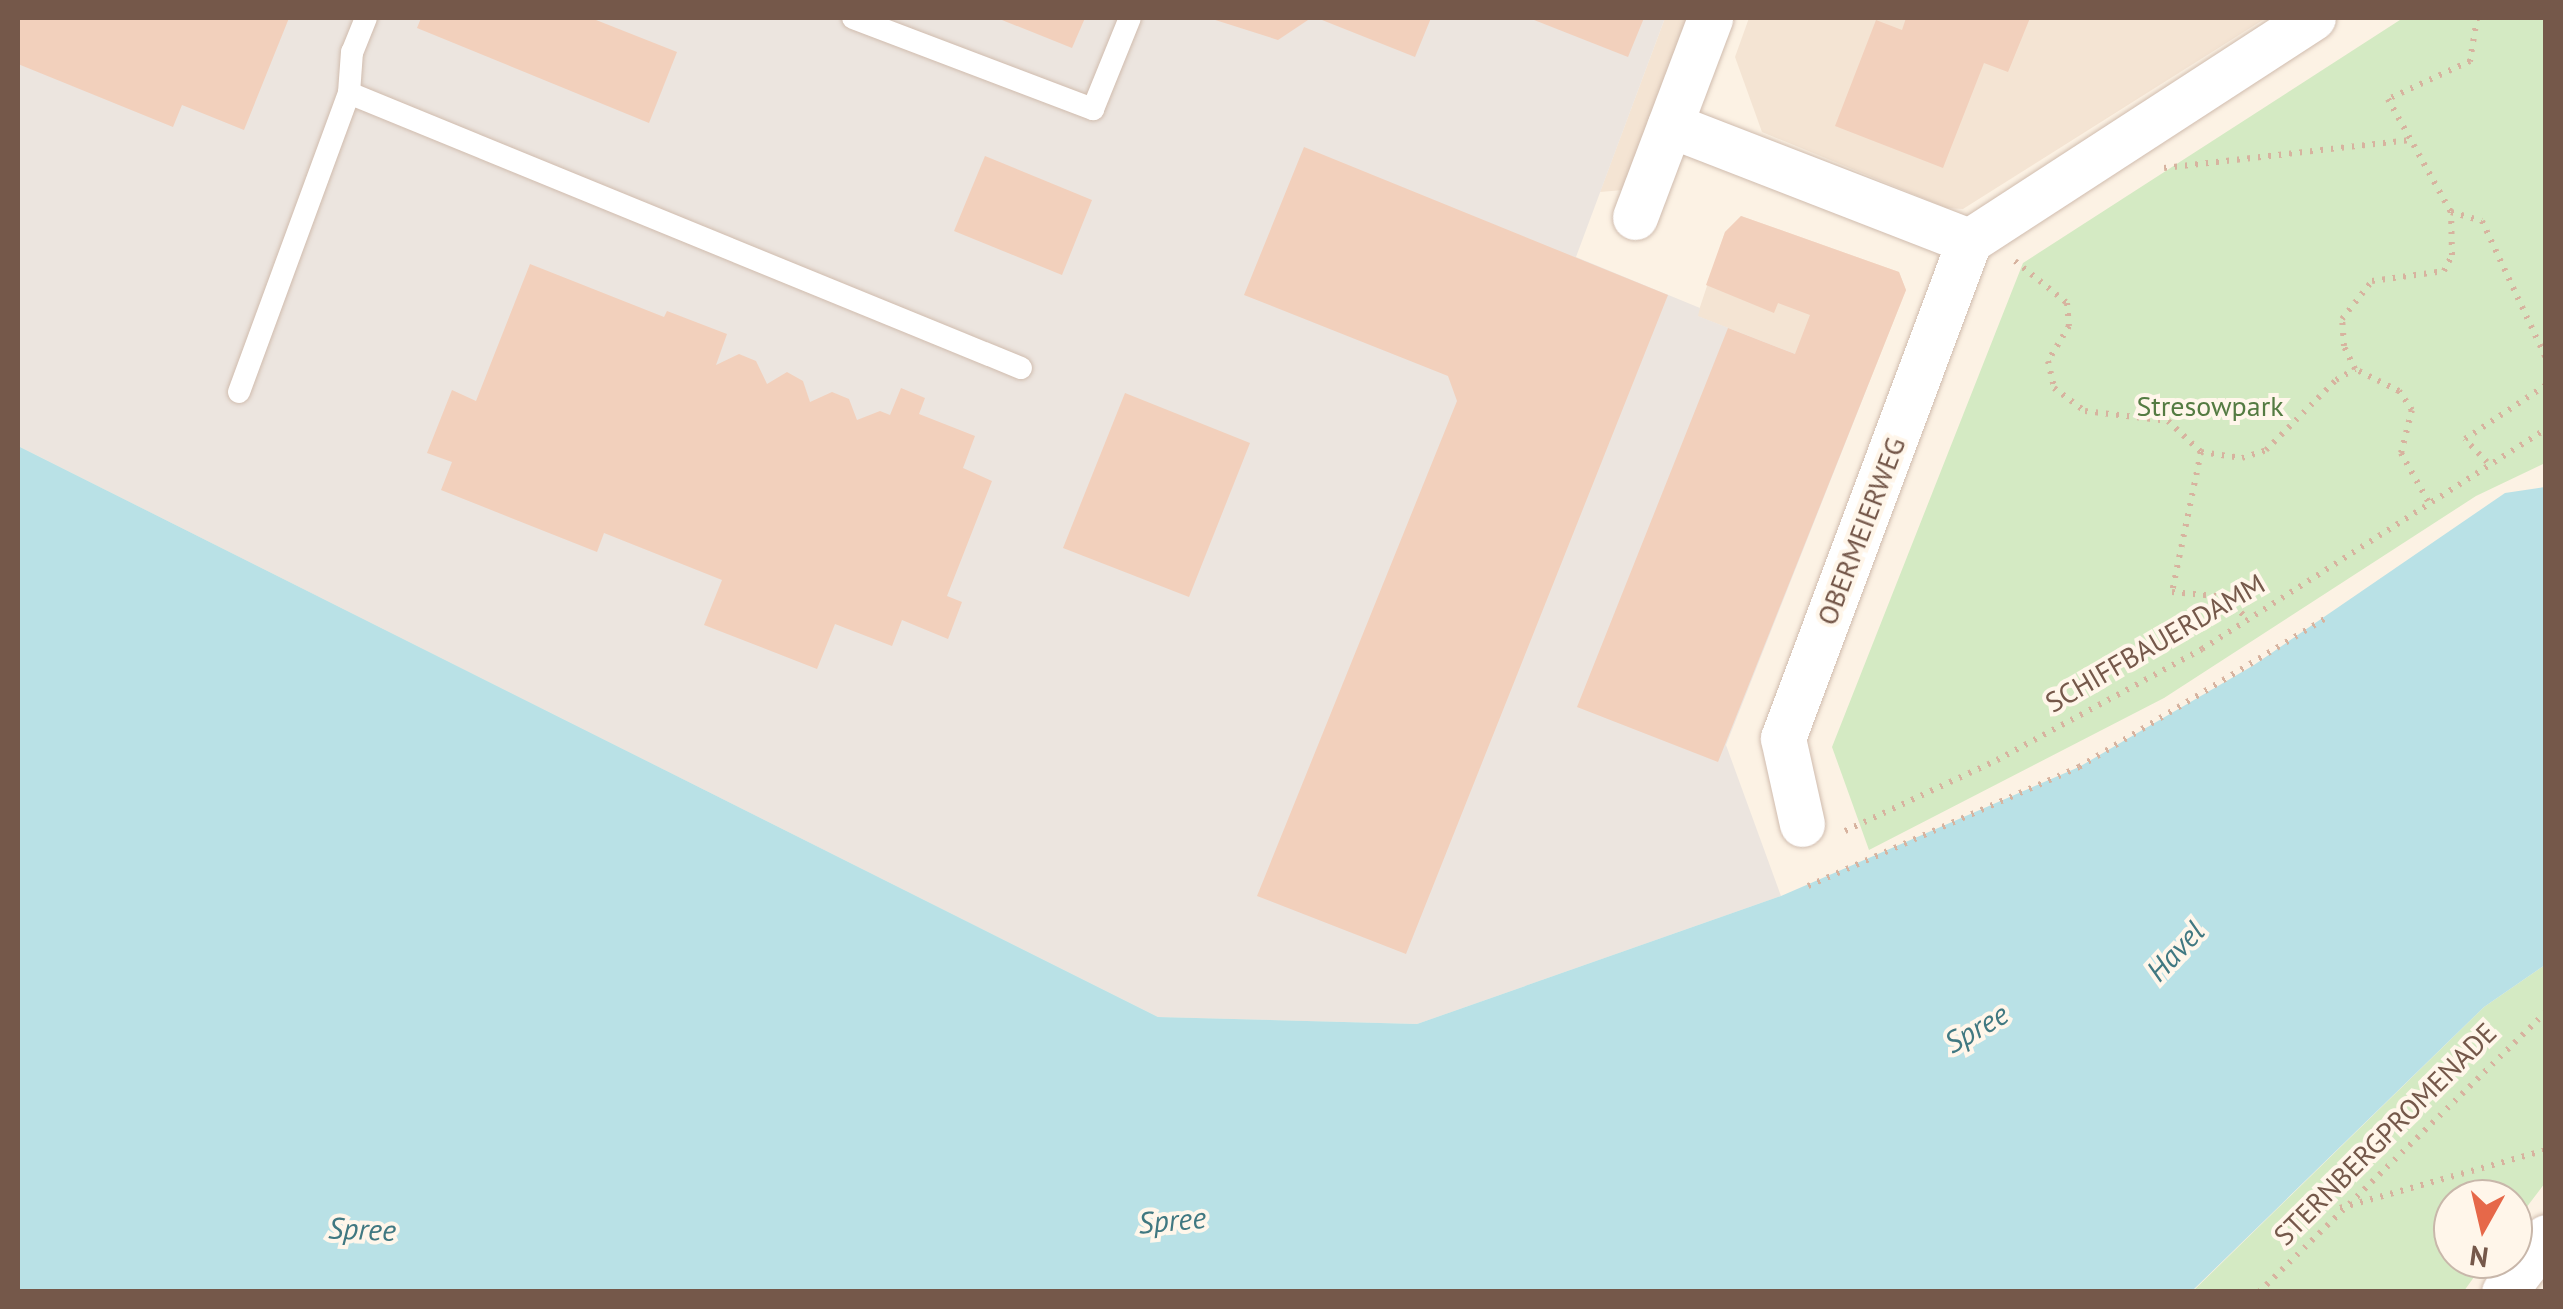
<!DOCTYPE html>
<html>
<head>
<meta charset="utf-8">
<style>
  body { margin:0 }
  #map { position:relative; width:2563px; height:1309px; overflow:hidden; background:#fcf2e4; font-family:"PT Sans",sans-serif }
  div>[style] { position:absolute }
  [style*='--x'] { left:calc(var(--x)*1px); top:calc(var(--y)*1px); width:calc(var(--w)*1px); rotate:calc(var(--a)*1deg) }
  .residential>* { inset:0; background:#f4e4d3 }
  .industrial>* { inset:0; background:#ece5df }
  .green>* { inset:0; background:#d4eac3 }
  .water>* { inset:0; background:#b9e1e6 }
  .building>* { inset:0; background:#f2d0bc }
  .path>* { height:6px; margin-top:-3px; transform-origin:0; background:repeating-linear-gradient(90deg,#d7b39f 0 2.5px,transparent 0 10.5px) }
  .roads { filter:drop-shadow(0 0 2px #d0bcae) drop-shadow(0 0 2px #d0bcae) }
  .lane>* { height:22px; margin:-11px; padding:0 11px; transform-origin:11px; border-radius:11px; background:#fff }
  .street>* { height:45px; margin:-22.5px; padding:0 22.5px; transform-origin:22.5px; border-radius:22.5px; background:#fff }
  span { translate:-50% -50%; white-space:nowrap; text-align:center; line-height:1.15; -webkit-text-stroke:8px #fff6ea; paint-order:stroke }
  .park-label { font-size:28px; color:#547b42 }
  .street-label { font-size:28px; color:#75584a }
  .water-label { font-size:30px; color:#407881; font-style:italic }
  .frame { position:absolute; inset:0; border:20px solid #75584a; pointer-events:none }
  .north { position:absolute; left:2433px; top:1179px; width:100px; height:100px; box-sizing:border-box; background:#fff6ea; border:2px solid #c8b7aa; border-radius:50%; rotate:188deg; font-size:28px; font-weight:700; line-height:40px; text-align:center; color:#75584a }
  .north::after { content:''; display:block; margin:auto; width:35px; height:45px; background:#e66849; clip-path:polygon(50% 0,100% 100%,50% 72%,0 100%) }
</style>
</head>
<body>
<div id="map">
  <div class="residential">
    <i style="clip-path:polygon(1665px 18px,1687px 18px,1623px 190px,1600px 192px)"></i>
    <i style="clip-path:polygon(1749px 18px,2266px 18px,1963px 209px,1947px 208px,1762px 132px,1735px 57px)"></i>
    <i style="clip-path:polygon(1741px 216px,1899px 272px,1906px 290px,1869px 383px,1697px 316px,1725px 232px)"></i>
  </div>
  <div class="industrial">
    <i style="clip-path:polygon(18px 18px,1665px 18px,1576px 257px,1700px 308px,1698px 316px,1869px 383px,1726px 745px,1781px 896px,1417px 1024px,1158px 1017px,18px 446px)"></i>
  </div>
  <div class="green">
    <i style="clip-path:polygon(2403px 18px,2545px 18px,2545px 463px,2476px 496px,2164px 698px,1869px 850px,1832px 747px,2023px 263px)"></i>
    <i style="clip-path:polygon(2545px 965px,2545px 1183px,2513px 1225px,2513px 1199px,2453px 1199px,2453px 1259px,2487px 1259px,2464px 1291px,2192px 1292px,2484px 1007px)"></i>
  </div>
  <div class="water">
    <i style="clip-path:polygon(18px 446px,1158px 1017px,1417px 1024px,1781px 896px,2079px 767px,2254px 665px,2505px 493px,2545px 487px,2545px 965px,2484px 1007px,2192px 1291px,18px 1291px)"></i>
  </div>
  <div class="building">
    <i style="clip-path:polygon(18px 18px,289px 18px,244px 130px,182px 105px,173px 127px,18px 64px)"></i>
    <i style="clip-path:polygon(421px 18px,591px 18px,677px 52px,649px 123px,417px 28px)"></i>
    <i style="clip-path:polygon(997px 18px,1085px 18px,1072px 48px)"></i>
    <i style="clip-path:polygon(1209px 18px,1311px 18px,1278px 40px)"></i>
    <i style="clip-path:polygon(1317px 18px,1431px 18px,1415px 57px)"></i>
    <i style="clip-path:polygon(1529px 18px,1644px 18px,1628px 57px)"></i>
    <i style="clip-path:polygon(1906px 18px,2030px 18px,2008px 72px,1984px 63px,1943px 168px,1835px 126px,1876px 20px,1902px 30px)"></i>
    <i style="clip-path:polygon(1304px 147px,1668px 295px,1406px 954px,1257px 896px,1457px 401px,1448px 376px,1244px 295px)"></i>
    <i style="clip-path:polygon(985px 156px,1092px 200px,1062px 275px,954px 231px)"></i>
    <i style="clip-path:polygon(1741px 216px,1899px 272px,1906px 290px,1718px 762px,1577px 707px,1728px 328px,1795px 354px,1810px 315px,1778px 303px,1774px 313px,1706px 285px,1725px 232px)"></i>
    <i style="clip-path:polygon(530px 264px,664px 317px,667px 311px,727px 334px,716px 365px,739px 354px,756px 361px,767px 384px,787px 372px,803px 381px,810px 402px,832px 392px,849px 399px,857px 420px,880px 411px,890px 415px,901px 388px,925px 398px,919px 414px,975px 436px,963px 468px,992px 481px,947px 596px,962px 602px,948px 639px,902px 620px,892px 646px,835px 624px,817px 669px,704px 625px,722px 580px,604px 533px,597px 552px,441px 490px,452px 462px,427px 453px,452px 390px,476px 401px)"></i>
    <i style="clip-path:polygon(1125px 393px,1250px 443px,1189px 597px,1063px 548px)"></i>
  </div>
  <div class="path">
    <i style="--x:2477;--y:18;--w:44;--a:99.2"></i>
    <i style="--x:2470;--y:61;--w:90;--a:155.1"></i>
    <i style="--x:2388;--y:99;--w:129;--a:60.9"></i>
    <i style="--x:2451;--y:212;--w:32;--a:16"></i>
    <i style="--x:2482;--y:221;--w:151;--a:65"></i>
    <i style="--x:2164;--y:168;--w:248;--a:-6.5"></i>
    <i style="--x:2015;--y:261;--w:67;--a:38.9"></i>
    <i style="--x:2067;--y:303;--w:23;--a:85"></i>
    <i style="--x:2069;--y:326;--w:41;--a:121"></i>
    <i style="--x:2048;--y:361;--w:28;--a:77"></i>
    <i style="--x:2054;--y:388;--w:39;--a:37"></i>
    <i style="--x:2085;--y:411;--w:84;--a:6.9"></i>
    <i style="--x:2168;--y:421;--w:45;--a:43.2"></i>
    <i style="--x:2201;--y:452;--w:41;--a:8.3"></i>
    <i style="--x:2242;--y:458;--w:25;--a:-18"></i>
    <i style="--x:2266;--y:450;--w:99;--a:-45"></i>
    <i style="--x:2336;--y:380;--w:22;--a:-30"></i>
    <i style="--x:2201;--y:452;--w:143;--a:101.7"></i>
    <i style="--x:2172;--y:592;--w:55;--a:5.2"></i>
    <i style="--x:2227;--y:597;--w:30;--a:48"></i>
    <i style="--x:2487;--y:462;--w:32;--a:-134"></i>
    <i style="--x:2465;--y:439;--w:97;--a:-33.7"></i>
    <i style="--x:2428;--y:501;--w:55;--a:-119.4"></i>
    <i style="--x:2401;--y:453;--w:44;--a:-75.7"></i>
    <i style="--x:2412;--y:410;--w:23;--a:-124"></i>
    <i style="--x:2399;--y:391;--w:49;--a:-153.4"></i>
    <i style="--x:2355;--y:369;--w:25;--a:-116"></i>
    <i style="--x:2344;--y:346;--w:27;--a:-94"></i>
    <i style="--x:2342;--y:319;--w:48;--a:-51.7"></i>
    <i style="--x:2372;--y:281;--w:73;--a:-7.9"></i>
    <i style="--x:2444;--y:271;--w:18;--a:-63"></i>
    <i style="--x:2452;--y:255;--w:43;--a:-91.3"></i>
    <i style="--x:1845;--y:831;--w:168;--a:-25"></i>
    <i style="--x:1997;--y:760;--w:233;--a:-28.4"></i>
    <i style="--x:2202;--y:649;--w:408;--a:-32.6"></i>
    <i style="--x:1808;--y:886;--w:296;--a:-23.7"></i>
    <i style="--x:2079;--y:767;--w:288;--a:-31.1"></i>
    <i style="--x:2340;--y:1208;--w:214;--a:-15.7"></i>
    <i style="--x:2259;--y:1292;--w:401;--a:-44.3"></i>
  </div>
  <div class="roads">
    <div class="lane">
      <i style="--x:366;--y:18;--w:37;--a:112"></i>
      <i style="--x:352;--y:52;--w:41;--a:94.2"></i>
      <i style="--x:349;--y:93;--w:726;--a:22.26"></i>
      <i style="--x:853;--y:18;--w:257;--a:20.8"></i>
      <i style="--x:1093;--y:109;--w:98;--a:-67.9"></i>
      <i style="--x:239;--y:392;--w:319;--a:-69.8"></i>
    </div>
    <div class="street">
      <i style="--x:1670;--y:125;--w:321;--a:21.2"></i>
      <i style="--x:1635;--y:217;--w:213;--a:-69.3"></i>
      <i style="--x:1802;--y:824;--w:88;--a:-102.5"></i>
      <i style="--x:1783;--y:738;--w:531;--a:-69.48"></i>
      <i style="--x:1969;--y:241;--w:410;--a:-33"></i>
      <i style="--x:2504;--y:1292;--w:69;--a:-52.6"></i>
    </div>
  </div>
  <div class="park-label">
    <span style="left:2210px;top:406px">Stresowpark</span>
  </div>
  <div class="street-label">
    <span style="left:1861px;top:531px;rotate:-69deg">OBERMEIERWEG</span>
    <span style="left:2155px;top:643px;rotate:-30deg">SCHIFFBAUERDAMM</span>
    <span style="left:2385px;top:1134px;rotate:-45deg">STERNBERGPROMENADE</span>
  </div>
  <div class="water-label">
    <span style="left:2175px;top:951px;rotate:-47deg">Havel</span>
    <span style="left:1976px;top:1028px;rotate:-30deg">Spree</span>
    <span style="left:1172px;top:1220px;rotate:-5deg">Spree</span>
    <span style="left:362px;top:1229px;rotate:2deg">Spree</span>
  </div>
  <div class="frame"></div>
  <div class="north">N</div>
</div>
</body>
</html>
